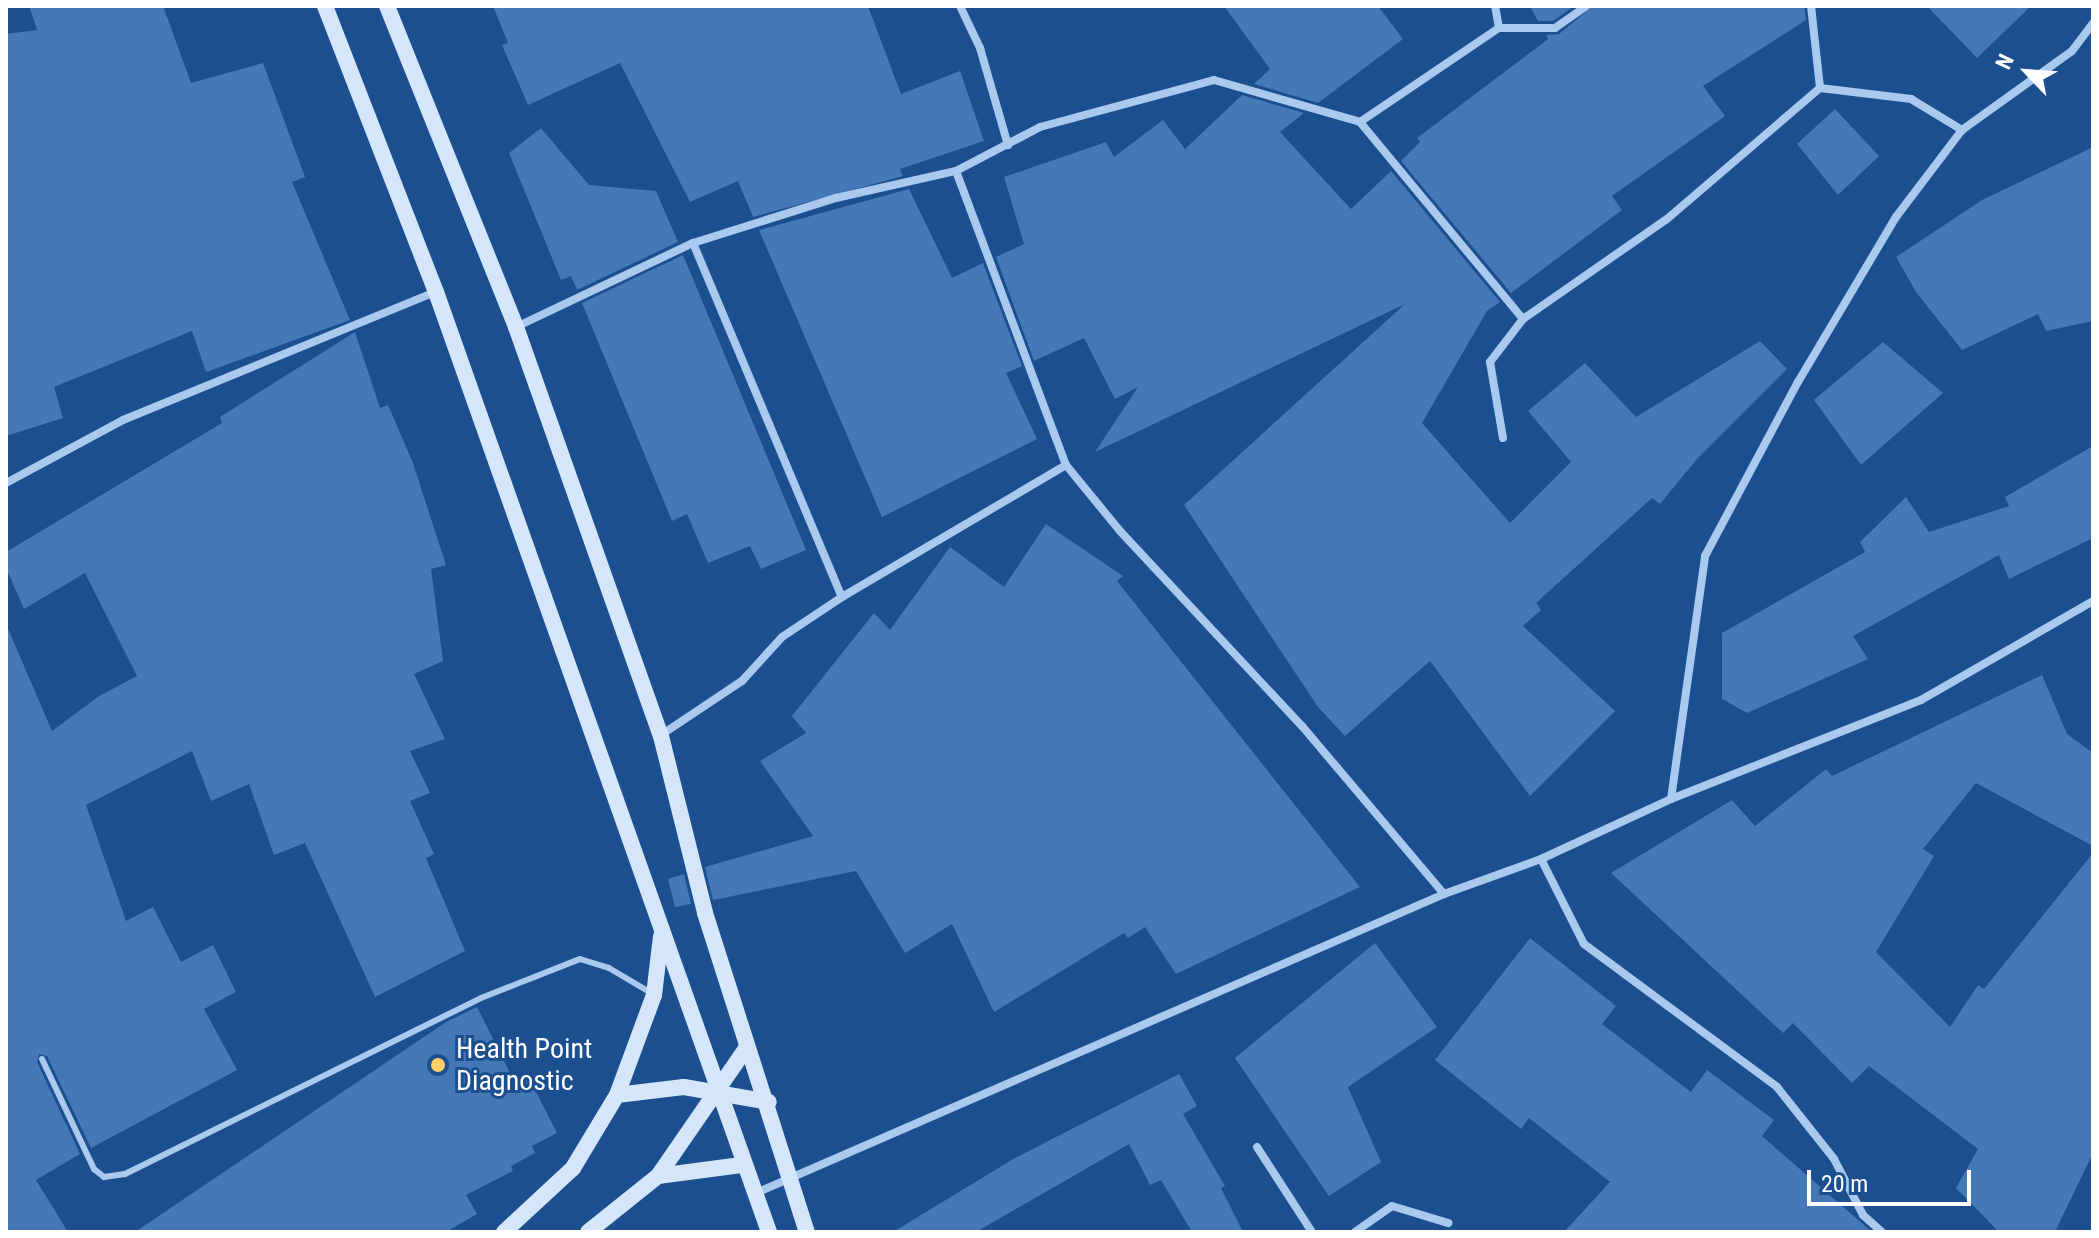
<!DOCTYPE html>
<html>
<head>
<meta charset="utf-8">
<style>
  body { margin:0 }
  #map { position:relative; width:2099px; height:1238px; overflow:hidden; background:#1b4f8f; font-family:"Roboto Condensed",sans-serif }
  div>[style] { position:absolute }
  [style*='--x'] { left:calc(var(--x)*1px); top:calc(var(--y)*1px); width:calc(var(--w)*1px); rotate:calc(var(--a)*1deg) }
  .building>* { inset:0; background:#4478b7 }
  .lane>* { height:6px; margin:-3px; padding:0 3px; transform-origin:3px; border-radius:3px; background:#a9c9ee }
  .street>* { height:8px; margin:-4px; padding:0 4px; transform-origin:4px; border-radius:4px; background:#a9c9ee }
  .secondary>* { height:16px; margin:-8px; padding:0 8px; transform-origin:8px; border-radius:8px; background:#d6e6fa }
  .dots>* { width:22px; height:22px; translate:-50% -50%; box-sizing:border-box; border:4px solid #1b4f8f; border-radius:50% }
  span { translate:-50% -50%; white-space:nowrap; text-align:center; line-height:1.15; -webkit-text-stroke:6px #1b4f8f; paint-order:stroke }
  .poi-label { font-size:28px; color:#fff }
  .left { translate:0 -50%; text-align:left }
  .frame { position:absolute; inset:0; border:8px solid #fff; pointer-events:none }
  .north { position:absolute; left:1987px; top:32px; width:80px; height:80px; -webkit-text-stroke:6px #1b4f8f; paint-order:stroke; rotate:295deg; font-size:22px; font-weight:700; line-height:32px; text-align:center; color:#fff }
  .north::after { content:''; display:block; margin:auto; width:28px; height:36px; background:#fff; clip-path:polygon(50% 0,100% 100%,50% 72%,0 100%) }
  .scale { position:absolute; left:1807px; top:1170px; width:164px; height:36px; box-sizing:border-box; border:4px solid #fff; border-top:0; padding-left:10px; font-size:24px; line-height:28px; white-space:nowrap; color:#fff; -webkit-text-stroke:6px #1b4f8f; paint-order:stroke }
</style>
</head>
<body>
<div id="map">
  <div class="building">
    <i style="clip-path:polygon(29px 6px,163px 6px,191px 83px,263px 63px,305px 177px,292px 182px,350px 320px,206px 372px,192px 331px,54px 387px,63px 418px,6px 436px,6px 34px,37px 30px)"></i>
    <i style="clip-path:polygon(493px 6px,868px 6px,901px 94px,960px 71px,984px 141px,900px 169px,903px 176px,753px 217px,738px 181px,690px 202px,620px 63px,528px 105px,502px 45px,508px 43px)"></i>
    <i style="clip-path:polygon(1224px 6px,1378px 6px,1403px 39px,1318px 103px,1254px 84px,1270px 69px)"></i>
    <i style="clip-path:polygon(1530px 6px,1574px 6px,1553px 21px,1538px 21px)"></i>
    <i style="clip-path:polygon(1593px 6px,1804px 6px,1806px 20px,1703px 86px,1725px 116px,1612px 196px,1622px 210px,1511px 293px,1401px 161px,1420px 142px,1417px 138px,1548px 39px,1546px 35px,1559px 34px)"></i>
    <i style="clip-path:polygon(1927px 6px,2031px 6px,1977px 58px)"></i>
    <i style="clip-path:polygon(1242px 95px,1304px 113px,1280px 132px,1351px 209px,1391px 171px,1500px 302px,1487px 311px,1422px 423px,1510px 523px,1571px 462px,1528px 411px,1585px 363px,1636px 417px,1760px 341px,1787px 369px,1697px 459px,1660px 504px,1652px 498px,1536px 603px,1541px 610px,1523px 626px,1615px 711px,1530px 796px,1430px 661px,1345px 736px,1318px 707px,1184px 505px,1405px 304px,1095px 452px,1138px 387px,1115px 399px,1084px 338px,1034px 361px,996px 257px,1024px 244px,1004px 177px,1106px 142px,1114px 157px,1163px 120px,1185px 149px)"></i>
    <i style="clip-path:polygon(1835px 109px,1879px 156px,1838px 195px,1797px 144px)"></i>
    <i style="clip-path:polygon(541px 128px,589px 185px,656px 191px,678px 242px,577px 290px,571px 276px,561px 280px,509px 153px)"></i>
    <i style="clip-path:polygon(2093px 147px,2093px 321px,2046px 331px,2038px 314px,1962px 350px,1916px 292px,1896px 257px,1982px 200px)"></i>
    <i style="clip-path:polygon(909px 189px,952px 278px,983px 263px,1022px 366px,1006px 373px,1037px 439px,882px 517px,759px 230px)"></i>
    <i style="clip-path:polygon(683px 255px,806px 550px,761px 569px,750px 546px,708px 563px,687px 514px,672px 521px,582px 303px)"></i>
    <i style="clip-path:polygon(355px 332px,380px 408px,388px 405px,413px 463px,446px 565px,431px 569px,443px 661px,414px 674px,445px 739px,410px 751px,430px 793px,410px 801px,434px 854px,426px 858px,465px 951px,375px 997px,305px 843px,274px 855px,249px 784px,211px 801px,192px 751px,86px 805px,126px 921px,153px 907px,181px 962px,213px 945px,236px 992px,204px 1009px,237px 1070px,91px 1148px,47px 1056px,39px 1054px,37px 1062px,80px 1154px,36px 1180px,68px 1232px,6px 1232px,6px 624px,52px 731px,99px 696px,137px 676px,85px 573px,24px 609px,6px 568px,6px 552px,222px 423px,220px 417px)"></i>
    <i style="clip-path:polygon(1883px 342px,1943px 393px,1861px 465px,1814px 400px)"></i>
    <i style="clip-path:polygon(2093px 446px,2093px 538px,2009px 579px,1999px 555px,1853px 636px,1868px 659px,1747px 713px,1722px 699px,1722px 633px,1865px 552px,1860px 542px,1906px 497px,1929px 532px,2009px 506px,2005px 497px)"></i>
    <i style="clip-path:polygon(1046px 524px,1123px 576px,1117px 581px,1360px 887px,1176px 974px,1145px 927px,1128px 938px,1124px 933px,994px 1012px,952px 924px,905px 953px,856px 871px,713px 900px,705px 867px,813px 836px,760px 761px,806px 733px,792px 716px,874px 613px,890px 630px,950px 547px,1004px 587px)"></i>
    <i style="clip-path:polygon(2042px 675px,2067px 734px,2093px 753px,2093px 846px,1976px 783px,1923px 849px,1934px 856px,1876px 952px,1950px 1027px,1978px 985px,1984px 989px,2093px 853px,2093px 1153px,2055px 1232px,1999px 1232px,1956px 1188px,1978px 1149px,1869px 1066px,1852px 1083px,1793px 1023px,1783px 1033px,1611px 873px,1732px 800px,1755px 826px,1826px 769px,1832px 776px)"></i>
    <i style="clip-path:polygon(684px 874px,691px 904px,675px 907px,668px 879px)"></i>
    <i style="clip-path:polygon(1530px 938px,1616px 1006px,1602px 1024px,1691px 1092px,1707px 1070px,1774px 1120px,1762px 1136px,1872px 1232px,1564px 1232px,1610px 1182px,1529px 1118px,1521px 1129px,1435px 1060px)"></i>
    <i style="clip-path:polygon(1375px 943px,1437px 1027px,1348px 1087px,1381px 1162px,1329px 1196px,1235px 1058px)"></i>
    <i style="clip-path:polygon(477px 1007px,514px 1081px,527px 1074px,557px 1133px,532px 1146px,535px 1153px,511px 1166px,513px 1171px,466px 1195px,477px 1214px,446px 1232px,135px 1232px,446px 1022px)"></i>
    <i style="clip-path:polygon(1179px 1074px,1197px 1106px,1183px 1114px,1225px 1186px,1221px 1188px,1243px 1232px,1192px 1232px,1161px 1180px,1150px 1185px,1129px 1144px,976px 1232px,893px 1232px,1015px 1158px)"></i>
  </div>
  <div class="lane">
    <i style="--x:42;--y:1059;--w:122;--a:64.7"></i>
    <i style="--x:94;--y:1169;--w:13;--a:39"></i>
    <i style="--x:104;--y:1177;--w:21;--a:-8"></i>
    <i style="--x:125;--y:1174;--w:397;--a:-26.3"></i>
    <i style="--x:481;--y:998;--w:106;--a:-21.5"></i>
    <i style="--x:580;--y:959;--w:30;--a:17"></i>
    <i style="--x:609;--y:968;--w:51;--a:30.6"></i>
  </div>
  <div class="street">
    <i style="--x:960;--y:6;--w:47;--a:64.5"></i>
    <i style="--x:980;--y:48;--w:101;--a:73.9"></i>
    <i style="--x:1811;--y:6;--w:82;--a:83.7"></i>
    <i style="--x:1499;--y:28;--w:56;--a:0"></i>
    <i style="--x:1555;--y:28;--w:38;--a:-35"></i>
    <i style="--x:1360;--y:122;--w:256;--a:50.4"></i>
    <i style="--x:956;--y:171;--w:314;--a:69.5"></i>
    <i style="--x:1066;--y:465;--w:85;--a:50.7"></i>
    <i style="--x:1120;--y:531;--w:267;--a:47"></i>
    <i style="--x:1302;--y:726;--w:220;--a:49.8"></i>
    <i style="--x:693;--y:243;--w:384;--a:67.2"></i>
    <i style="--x:516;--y:327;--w:196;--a:-25.4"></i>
    <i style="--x:693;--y:243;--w:150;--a:-17.5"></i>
    <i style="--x:836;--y:198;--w:123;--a:-12.7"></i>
    <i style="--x:956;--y:171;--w:95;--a:-27.6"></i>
    <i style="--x:1040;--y:127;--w:180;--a:-15.1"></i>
    <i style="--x:1214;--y:80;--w:152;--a:16"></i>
    <i style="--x:1360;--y:122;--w:168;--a:-34.1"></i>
    <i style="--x:1499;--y:28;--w:22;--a:-100"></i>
    <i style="--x:1503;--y:438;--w:77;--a:-99.7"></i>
    <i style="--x:1490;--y:362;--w:54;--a:-52.5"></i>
    <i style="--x:1523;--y:319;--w:175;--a:-34.8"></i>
    <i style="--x:1667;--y:219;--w:201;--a:-40.6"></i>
    <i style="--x:1820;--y:88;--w:92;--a:6.9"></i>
    <i style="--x:1911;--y:99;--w:60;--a:31.3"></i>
    <i style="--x:6;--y:483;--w:133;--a:-28.3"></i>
    <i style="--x:123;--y:420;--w:337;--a:-22.3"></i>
    <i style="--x:661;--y:735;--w:97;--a:-33.7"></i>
    <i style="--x:742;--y:681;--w:59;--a:-47.7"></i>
    <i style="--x:782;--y:637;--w:72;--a:-33.7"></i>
    <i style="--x:842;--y:597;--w:260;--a:-30.5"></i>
    <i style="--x:1671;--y:799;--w:245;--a:-82"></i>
    <i style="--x:1705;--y:556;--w:197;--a:-61.9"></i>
    <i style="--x:1798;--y:382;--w:192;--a:-59.3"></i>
    <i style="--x:1896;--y:217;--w:109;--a:-52.8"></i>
    <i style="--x:1962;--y:130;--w:135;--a:-35.7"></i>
    <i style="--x:2072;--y:51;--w:35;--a:-53"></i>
    <i style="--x:1541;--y:859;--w:95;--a:63.2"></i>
    <i style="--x:1584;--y:944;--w:240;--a:36.5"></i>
    <i style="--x:1777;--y:1087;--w:92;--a:51.6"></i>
    <i style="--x:1834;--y:1159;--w:63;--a:62.6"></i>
    <i style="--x:1863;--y:1215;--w:25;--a:42"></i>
    <i style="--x:1257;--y:1147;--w:101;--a:57.1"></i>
    <i style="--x:756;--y:1193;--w:750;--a:-23.49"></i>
    <i style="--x:1444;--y:894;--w:103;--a:-19.8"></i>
    <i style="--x:1541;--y:859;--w:143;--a:-24.8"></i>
    <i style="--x:1671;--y:799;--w:269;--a:-21.6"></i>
    <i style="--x:1921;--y:700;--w:198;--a:-29.9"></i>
    <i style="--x:1355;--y:1232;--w:45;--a:-35.1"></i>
    <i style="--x:1392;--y:1206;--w:59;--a:16.9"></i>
  </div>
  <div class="secondary">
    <i style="--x:325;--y:6;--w:307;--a:68.8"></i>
    <i style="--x:436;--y:292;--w:997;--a:70.49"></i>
    <i style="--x:387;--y:6;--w:346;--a:68.1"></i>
    <i style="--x:516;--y:327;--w:434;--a:70.5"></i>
    <i style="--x:661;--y:736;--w:182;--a:76"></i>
    <i style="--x:705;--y:913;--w:335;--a:72.3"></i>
    <i style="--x:617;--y:1095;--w:67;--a:-6.8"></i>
    <i style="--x:684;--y:1087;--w:86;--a:10"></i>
    <i style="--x:658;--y:1176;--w:157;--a:-55.4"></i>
    <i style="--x:504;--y:1232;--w:94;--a:-42.8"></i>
    <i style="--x:573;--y:1168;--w:85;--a:-58.9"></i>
    <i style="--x:617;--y:1095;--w:107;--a:-69.7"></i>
    <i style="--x:654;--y:995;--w:59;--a:-83.2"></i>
    <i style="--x:588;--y:1232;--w:90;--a:-38.7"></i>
    <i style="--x:658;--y:1176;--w:84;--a:-7.5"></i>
  </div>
  <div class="dots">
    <i style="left:438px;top:1065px;background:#ffd166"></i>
  </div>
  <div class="poi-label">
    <span class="left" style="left:456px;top:1065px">Health Point<br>Diagnostic</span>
  </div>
  <div class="frame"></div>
  <div class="north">N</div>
  <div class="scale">20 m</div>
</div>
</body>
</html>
